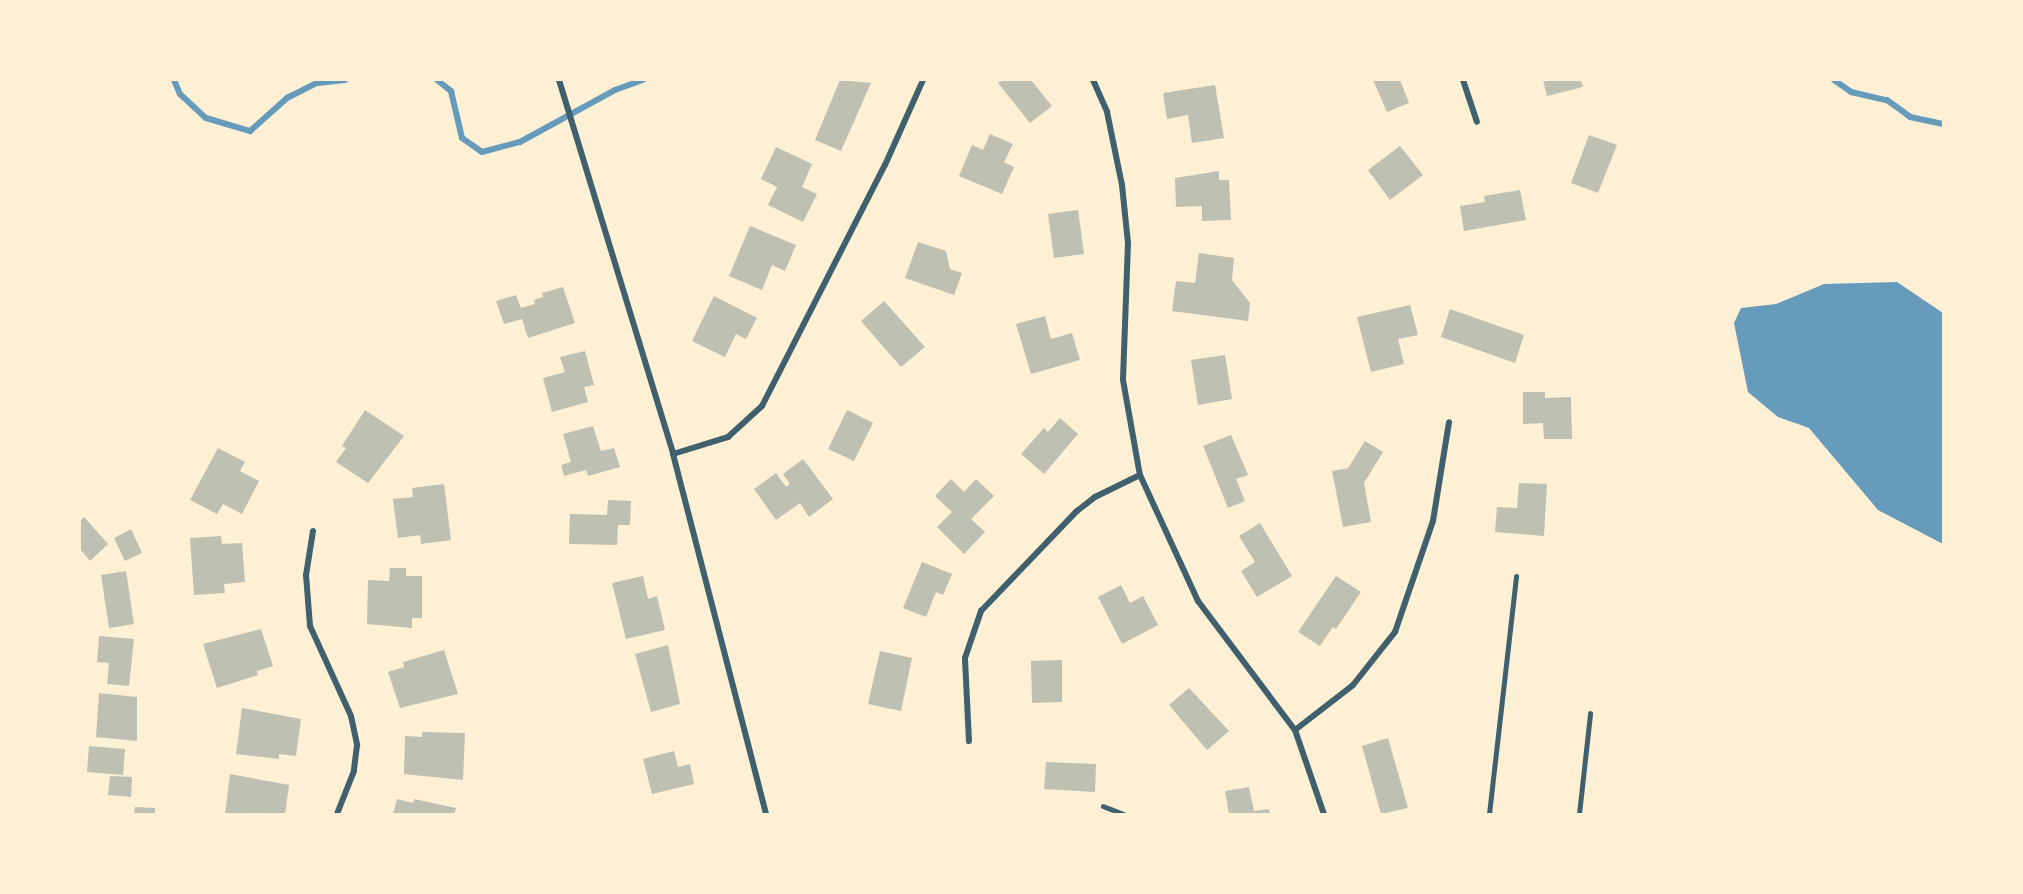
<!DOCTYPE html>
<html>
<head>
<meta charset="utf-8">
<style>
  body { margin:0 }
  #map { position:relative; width:2023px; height:894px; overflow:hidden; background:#fdf0d5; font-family:"DM Sans",sans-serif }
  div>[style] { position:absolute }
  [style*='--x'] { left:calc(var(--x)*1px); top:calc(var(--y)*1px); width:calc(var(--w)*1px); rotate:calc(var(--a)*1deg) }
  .water>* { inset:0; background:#669bbc }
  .stream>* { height:6px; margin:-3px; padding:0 3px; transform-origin:3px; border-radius:3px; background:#669bbc }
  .building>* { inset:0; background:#bec0b2 }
  .service>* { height:4.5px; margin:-2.25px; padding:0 2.25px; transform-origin:2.25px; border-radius:2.25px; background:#3f606c }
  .minor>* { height:6px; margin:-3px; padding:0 3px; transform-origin:3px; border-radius:3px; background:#3f606c }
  span { translate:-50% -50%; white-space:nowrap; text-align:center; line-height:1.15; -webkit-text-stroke:6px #fdf0d5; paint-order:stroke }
  .frame { position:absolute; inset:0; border:81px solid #fdf0d5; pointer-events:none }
</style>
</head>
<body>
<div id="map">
  <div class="water">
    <i style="clip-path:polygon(1897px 282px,1943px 313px,1943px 544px,1878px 510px,1809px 428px,1778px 417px,1748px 392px,1734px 323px,1741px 308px,1776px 304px,1824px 284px)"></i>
  </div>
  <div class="stream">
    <i style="--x:174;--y:80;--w:15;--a:67"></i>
    <i style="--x:180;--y:94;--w:35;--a:43"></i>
    <i style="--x:206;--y:118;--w:46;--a:16.5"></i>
    <i style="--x:250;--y:131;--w:50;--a:-41.7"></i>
    <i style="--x:287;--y:98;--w:34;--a:-27"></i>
    <i style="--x:317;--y:83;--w:28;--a:-6"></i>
    <i style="--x:437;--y:80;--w:18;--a:38"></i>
    <i style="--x:451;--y:91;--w:48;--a:76.8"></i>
    <i style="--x:462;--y:138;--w:24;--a:35"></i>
    <i style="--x:482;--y:152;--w:39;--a:-15"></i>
    <i style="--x:520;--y:142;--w:108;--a:-28.7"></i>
    <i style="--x:615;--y:90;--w:30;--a:-20"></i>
    <i style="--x:1834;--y:80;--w:21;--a:35"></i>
    <i style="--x:1851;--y:92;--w:37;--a:13"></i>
    <i style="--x:1887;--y:100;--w:29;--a:36"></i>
    <i style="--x:1910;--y:117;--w:35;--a:12"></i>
  </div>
  <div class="building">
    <i style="clip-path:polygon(840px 80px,871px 83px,841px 151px,815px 140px)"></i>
    <i style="clip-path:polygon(1002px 80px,1031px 80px,1052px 106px,1030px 123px,998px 83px)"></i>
    <i style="clip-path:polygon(1373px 80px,1400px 80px,1409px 103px,1387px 112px)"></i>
    <i style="clip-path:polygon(1543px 80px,1581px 80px,1583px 87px,1547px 96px)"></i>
    <i style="clip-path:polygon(1215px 85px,1224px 138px,1192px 143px,1188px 115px,1167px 119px,1163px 93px)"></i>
    <i style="clip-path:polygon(990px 134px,1013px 144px,1004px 162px,1014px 167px,1002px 194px,959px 176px,972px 145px,983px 150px)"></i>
    <i style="clip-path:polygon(1589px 135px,1617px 145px,1598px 193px,1571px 183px)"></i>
    <i style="clip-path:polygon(1400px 146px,1423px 175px,1390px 200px,1368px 170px)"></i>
    <i style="clip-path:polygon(776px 147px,812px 164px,802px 187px,817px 194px,803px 222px,768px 205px,777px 187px,761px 179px)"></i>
    <i style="clip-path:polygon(1219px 171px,1219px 180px,1229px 180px,1231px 220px,1202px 221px,1202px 206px,1176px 207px,1175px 178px)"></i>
    <i style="clip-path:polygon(1520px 190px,1526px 220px,1464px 231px,1460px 206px,1485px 202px,1484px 196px)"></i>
    <i style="clip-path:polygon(1078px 210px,1084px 254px,1054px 258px,1048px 214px)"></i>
    <i style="clip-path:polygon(750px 226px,796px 245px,785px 271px,772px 265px,762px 290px,729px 276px)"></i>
    <i style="clip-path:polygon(918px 242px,946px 251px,950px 269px,962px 273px,954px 295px,905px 278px)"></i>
    <i style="clip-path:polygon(1199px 253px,1234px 258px,1232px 280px,1250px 303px,1248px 321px,1172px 311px,1176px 281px,1195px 283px)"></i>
    <i style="clip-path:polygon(563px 287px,575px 323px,528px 338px,522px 319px,504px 324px,496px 301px,516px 295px,521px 308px,535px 304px,534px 300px,543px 297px,542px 293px)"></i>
    <i style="clip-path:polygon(714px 296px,757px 318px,746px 339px,736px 334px,725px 357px,692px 341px)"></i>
    <i style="clip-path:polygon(884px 301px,925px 347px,901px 367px,861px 321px)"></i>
    <i style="clip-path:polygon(1410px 305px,1418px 335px,1398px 339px,1404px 364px,1371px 372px,1357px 317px)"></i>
    <i style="clip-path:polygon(1450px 309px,1524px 335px,1515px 363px,1441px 337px)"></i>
    <i style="clip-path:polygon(1045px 316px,1051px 339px,1072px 333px,1080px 360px,1031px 374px,1016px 324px)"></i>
    <i style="clip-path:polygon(585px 351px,594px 385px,584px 387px,588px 402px,552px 412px,543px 378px,565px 372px,560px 357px)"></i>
    <i style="clip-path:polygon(1225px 355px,1232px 399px,1198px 405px,1191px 360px)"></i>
    <i style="clip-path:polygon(1523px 392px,1545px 392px,1545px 398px,1571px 397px,1572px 439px,1544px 439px,1543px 423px,1523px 424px)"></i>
    <i style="clip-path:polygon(365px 410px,404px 436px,368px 483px,336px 462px,346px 448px,342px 446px)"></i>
    <i style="clip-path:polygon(847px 410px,873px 423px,854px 461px,828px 449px)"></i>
    <i style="clip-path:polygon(1060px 418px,1078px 434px,1044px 474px,1021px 454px,1044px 428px,1048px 432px)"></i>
    <i style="clip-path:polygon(593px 426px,601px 451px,614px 448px,620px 467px,588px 476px,586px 470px,564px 476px,561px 465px,571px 462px,563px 434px)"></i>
    <i style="clip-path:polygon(1231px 435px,1248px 475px,1236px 479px,1245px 501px,1228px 508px,1203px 446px)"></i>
    <i style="clip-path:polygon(1365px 441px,1383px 452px,1364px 483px,1371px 522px,1343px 527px,1332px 471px,1348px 468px)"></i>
    <i style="clip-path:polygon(218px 448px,245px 462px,240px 471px,259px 481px,242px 514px,223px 504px,217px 514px,190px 500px)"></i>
    <i style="clip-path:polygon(803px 459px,833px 499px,809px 517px,800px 503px,776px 520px,754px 489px,776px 473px,786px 487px,790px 484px,783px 474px)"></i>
    <i style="clip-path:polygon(951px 479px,964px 492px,976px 479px,994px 496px,971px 519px,985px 532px,964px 554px,937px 527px,952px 512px,935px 496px)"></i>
    <i style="clip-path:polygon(1519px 483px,1547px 484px,1544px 536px,1495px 532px,1497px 507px,1517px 508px)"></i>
    <i style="clip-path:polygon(444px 484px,451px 540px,421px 544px,420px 535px,398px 538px,393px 499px,413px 497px,412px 488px)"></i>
    <i style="clip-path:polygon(608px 500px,631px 501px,630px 525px,618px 525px,617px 545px,569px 544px,570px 514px,607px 515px)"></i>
    <i style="clip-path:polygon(84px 517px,108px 544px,90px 561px,80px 549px,80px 521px)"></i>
    <i style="clip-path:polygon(1260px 523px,1292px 576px,1257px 597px,1241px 571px,1255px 562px,1239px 536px)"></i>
    <i style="clip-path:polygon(131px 529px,142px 553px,125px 561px,114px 538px)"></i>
    <i style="clip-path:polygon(221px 536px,222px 544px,242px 543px,245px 582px,224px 584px,225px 593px,194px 595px,190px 538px)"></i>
    <i style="clip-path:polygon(922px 562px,952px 574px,943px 595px,936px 592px,926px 617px,903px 608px)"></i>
    <i style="clip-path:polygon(390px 568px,406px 568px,406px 576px,422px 576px,422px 618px,412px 618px,412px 628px,367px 624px,368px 580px,389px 581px)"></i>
    <i style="clip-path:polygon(126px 571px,134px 624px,109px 628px,101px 575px)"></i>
    <i style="clip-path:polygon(643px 576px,648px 599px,657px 596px,665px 630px,626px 639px,612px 583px)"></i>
    <i style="clip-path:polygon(1336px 576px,1361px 592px,1336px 629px,1333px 627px,1320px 646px,1298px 632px)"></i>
    <i style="clip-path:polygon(1121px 585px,1130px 603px,1143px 596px,1158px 625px,1122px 644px,1098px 597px)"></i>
    <i style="clip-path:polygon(261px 629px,273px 666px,257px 671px,258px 675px,217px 688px,203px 644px)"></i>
    <i style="clip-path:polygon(99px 636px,134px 639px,129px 686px,107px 684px,109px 663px,97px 662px)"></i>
    <i style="clip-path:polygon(668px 645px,680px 704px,651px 712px,635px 654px)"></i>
    <i style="clip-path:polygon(444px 650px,458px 694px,400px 708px,388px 672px,404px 667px,403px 662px)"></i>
    <i style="clip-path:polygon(880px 651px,912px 658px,901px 711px,868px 704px)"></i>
    <i style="clip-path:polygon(1062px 660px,1062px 702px,1032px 703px,1031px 661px)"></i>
    <i style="clip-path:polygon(1189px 688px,1229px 731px,1207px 750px,1169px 705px)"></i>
    <i style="clip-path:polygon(99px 693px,137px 697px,137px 741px,96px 737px)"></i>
    <i style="clip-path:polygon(242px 708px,301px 719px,296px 756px,279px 754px,279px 759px,236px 754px)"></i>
    <i style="clip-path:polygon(422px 732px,465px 733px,463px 780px,404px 774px,405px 736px,422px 737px)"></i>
    <i style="clip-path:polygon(1388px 738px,1408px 808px,1381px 814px,1362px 746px)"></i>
    <i style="clip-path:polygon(89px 746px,125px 749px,123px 775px,87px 772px)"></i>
    <i style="clip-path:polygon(674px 751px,678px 767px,690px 764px,694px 784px,652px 794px,643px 759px)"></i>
    <i style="clip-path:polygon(1046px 762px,1096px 764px,1095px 792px,1044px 789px)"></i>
    <i style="clip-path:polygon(230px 774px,289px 785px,285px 814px,225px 814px)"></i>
    <i style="clip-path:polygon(110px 776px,132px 777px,131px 797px,108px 795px)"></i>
    <i style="clip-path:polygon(1249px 787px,1254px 811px,1269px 809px,1270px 814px,1229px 814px,1225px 791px)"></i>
    <i style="clip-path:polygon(397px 799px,413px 803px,414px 799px,456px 808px,454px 814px,393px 814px)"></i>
    <i style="clip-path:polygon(135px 807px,155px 808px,155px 814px,134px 814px)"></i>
  </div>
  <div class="service">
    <i style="--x:1103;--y:806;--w:22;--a:21"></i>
    <i style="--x:1489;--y:814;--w:239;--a:-83.5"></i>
    <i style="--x:1579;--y:814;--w:101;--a:-83.7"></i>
  </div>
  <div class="minor">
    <i style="--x:559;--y:80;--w:391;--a:73"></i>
    <i style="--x:673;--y:454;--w:372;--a:75.5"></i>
    <i style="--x:1093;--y:80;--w:35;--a:66"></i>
    <i style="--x:1107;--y:112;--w:75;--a:78.4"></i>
    <i style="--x:1122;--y:185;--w:58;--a:84.1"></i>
    <i style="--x:1128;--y:243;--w:137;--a:92.1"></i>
    <i style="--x:1123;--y:380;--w:97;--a:79.9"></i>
    <i style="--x:1140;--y:475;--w:139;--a:65.3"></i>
    <i style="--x:1198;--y:601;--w:161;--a:53.1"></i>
    <i style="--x:1295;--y:730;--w:89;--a:71"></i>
    <i style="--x:1463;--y:80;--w:44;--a:71.6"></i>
    <i style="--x:673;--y:454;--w:58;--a:-17.2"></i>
    <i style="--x:728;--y:437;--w:46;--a:-42.4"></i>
    <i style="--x:762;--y:406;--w:271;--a:-63"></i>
    <i style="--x:885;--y:165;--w:93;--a:-65.9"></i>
    <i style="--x:313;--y:531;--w:45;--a:99"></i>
    <i style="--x:306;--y:575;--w:51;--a:85.5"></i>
    <i style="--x:310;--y:626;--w:99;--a:65.5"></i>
    <i style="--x:351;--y:716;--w:30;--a:78"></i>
    <i style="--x:357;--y:745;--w:26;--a:97"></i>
    <i style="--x:354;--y:771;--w:46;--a:111.6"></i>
    <i style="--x:1295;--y:730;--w:73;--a:-37.8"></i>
    <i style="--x:1353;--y:685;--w:68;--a:-51.6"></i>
    <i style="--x:1395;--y:632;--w:117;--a:-71.1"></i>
    <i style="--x:1433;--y:521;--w:100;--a:-80.8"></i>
    <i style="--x:969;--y:741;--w:83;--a:-92.8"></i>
    <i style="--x:965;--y:658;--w:50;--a:-71.2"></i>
    <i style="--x:981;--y:611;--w:139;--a:-46.2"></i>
    <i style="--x:1077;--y:511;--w:23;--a:-38"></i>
    <i style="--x:1095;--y:497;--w:50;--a:-26.1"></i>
  </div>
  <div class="frame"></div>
</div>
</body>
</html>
